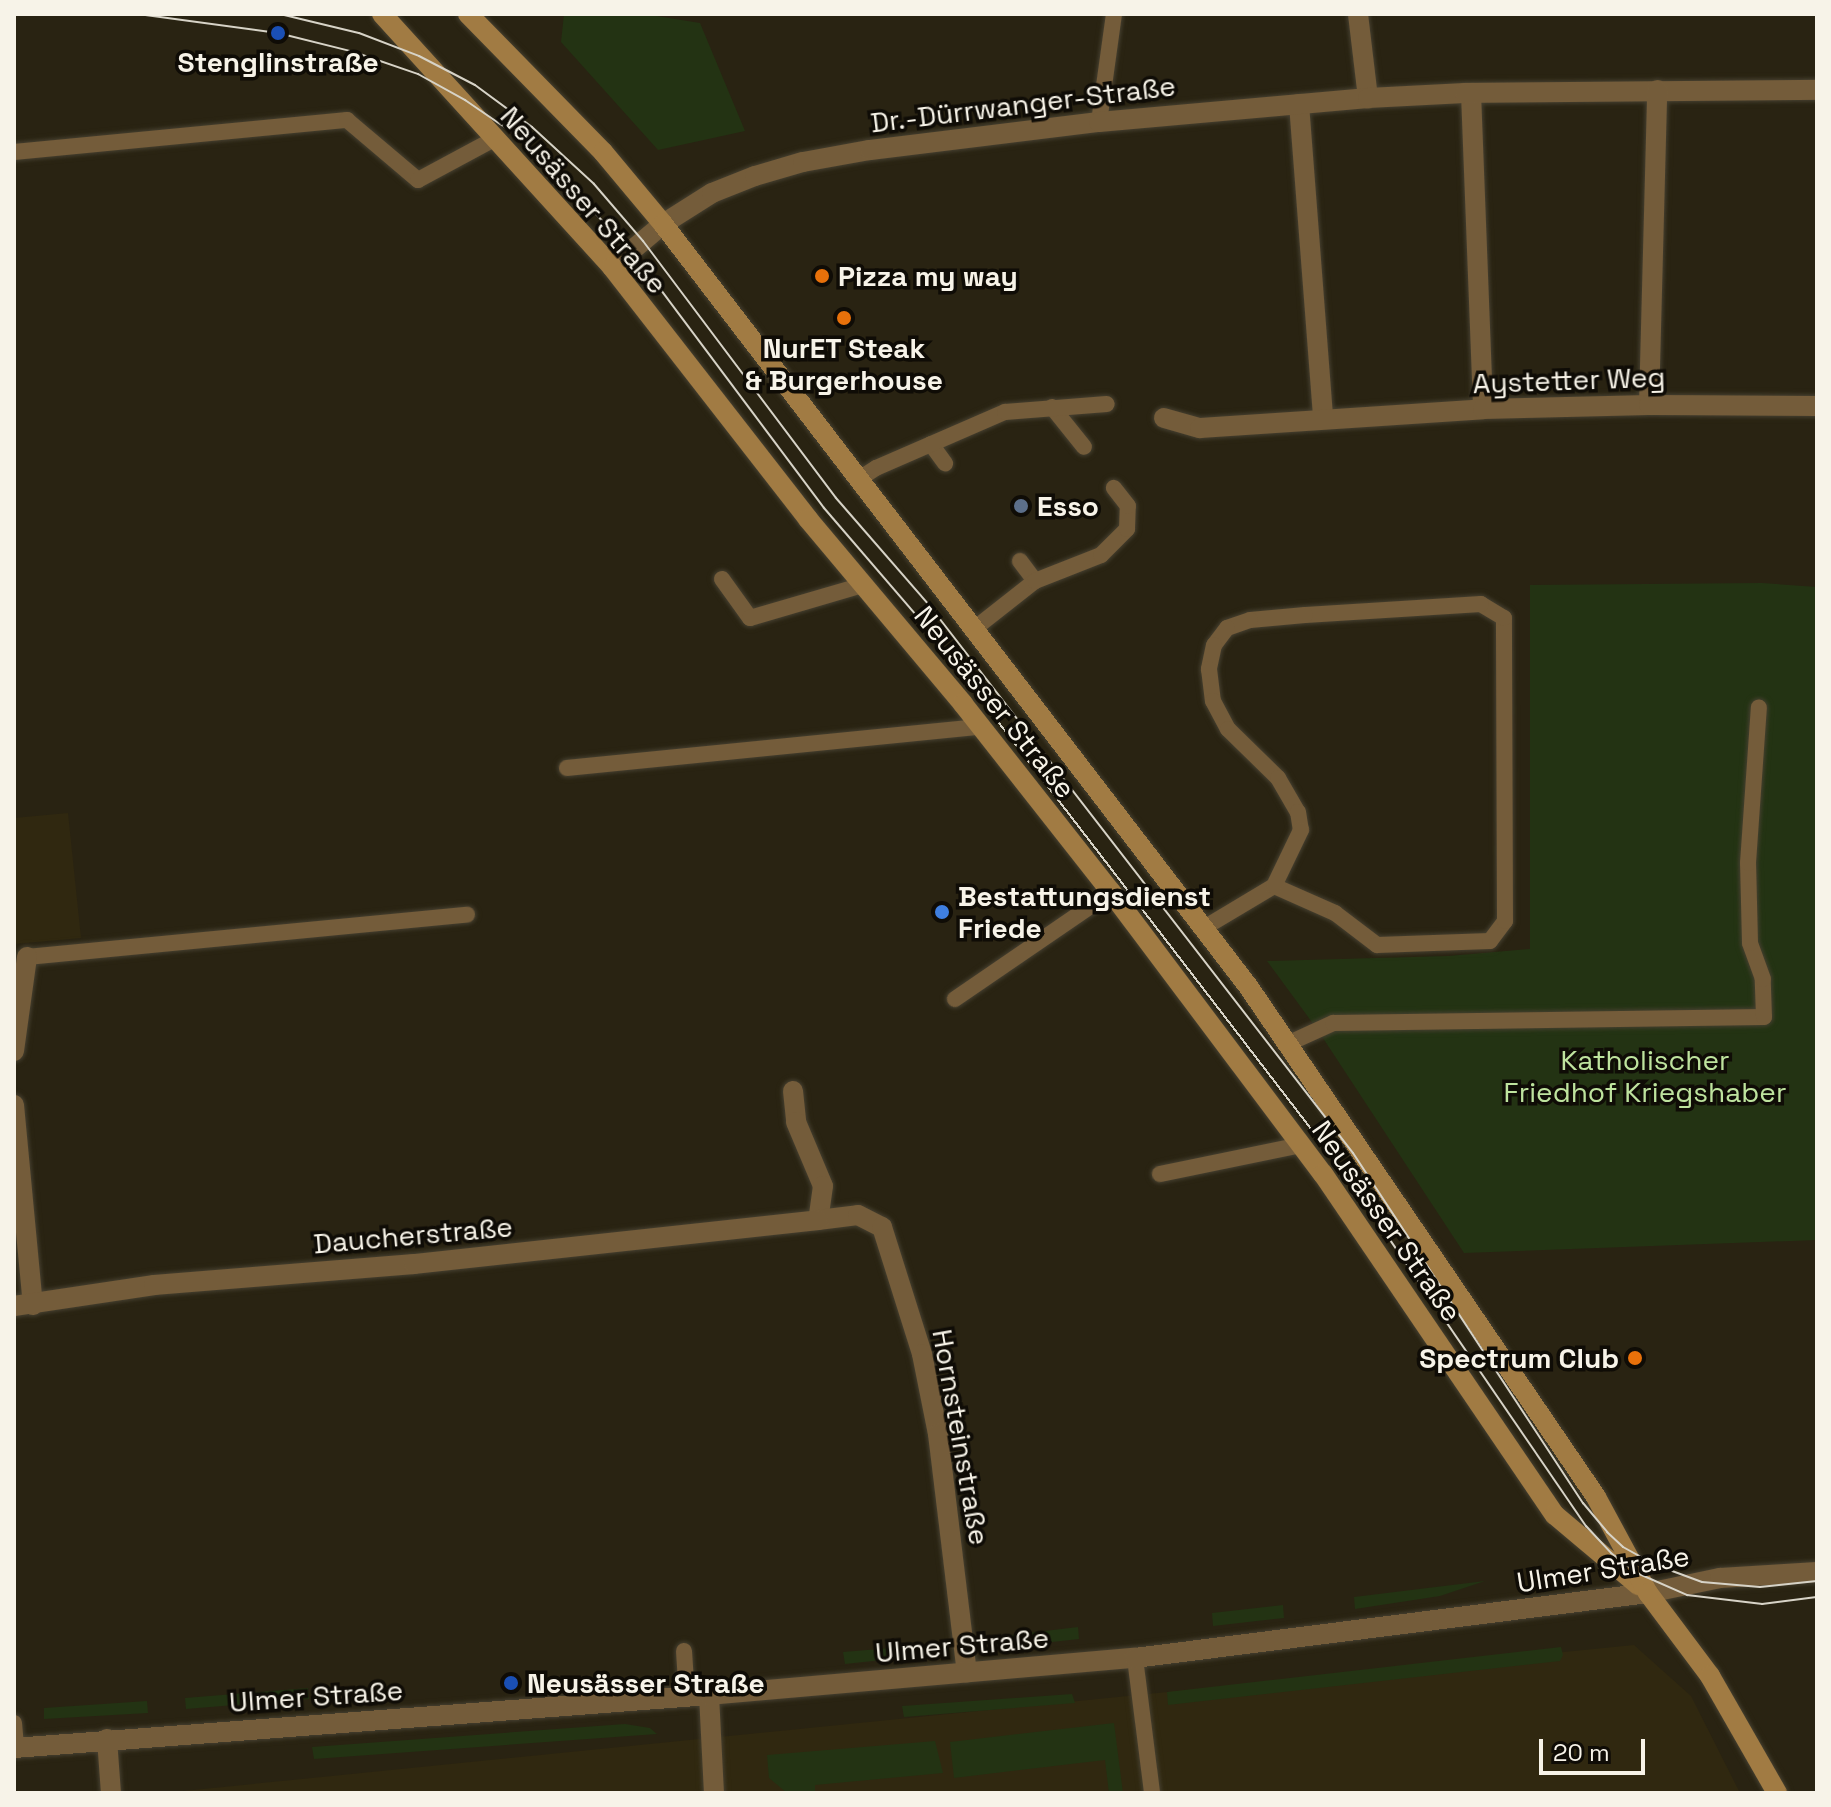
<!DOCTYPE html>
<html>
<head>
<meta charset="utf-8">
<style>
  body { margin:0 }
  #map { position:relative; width:1831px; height:1807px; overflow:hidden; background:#292312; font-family:"Space Grotesk",sans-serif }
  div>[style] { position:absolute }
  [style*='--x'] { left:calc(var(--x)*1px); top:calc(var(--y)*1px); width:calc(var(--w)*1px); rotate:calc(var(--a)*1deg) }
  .built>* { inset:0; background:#302810 }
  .green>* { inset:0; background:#233313 }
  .roads { filter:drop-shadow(0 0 2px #464030) drop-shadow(0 0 2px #464030) }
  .service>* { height:16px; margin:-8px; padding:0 8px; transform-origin:8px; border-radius:8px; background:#745c3a }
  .minor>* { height:20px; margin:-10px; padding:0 10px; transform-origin:10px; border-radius:10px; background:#745c3a }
  .tertiary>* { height:20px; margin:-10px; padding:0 10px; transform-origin:10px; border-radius:10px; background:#745c3a }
  .secondary>* { height:20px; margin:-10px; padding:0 10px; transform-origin:10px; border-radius:10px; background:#a17b43 }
  .tram>* { height:2px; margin:-1px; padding:0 1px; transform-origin:1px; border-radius:1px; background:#d7d3c7 }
  .dots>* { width:22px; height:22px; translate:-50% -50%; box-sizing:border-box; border:4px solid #0f0c06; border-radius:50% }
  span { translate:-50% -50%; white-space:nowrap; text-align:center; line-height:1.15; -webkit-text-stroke:7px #0f0c06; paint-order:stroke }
  .poi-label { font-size:28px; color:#f7f3e8; font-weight:700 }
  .left { translate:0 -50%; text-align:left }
  .right { translate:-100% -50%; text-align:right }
  .street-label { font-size:28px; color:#f7f3e8 }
  .park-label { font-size:28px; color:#bee39e }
  .frame { position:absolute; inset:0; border:16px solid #f7f3e8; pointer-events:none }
  .scale { position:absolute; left:1539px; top:1739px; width:106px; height:36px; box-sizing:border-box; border:4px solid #f7f3e8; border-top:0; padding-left:10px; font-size:24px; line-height:28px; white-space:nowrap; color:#f7f3e8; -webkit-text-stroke:6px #0f0c06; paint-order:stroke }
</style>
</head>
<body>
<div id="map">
  <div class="built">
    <i style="clip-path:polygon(68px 813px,81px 938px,14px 944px,14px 818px)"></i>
    <i style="clip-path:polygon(1634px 1645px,1691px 1696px,1740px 1793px,163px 1793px)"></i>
  </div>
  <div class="green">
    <i style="clip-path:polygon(564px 14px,644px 14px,700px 23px,745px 131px,658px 150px,561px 42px)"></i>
    <i style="clip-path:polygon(1762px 583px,1817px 587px,1817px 1240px,1464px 1253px,1317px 1029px,1267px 961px,1448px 956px,1530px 949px,1530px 585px)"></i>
    <i style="clip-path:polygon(1485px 1581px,1440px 1596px,1355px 1609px,1354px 1597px)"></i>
    <i style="clip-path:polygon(1283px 1605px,1284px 1618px,1213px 1626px,1212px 1613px)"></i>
    <i style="clip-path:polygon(1078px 1627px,1079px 1639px,1008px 1647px,996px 1645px,988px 1638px)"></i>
    <i style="clip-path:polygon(940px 1644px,929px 1655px,845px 1664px,843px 1652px)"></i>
    <i style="clip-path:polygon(1561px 1647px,1563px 1655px,1560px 1661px,1168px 1705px,1167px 1692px)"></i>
    <i style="clip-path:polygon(308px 1688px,309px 1699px,186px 1709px,185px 1698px)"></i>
    <i style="clip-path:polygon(1072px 1694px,1075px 1703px,904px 1717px,902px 1706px)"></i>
    <i style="clip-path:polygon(147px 1701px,148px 1713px,44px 1719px,44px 1708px)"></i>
    <i style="clip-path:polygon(1114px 1723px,1123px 1793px,1109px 1793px,1105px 1760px,954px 1778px,950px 1742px)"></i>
    <i style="clip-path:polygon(625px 1724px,650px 1728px,657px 1734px,314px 1759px,312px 1747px)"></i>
    <i style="clip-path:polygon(935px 1741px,943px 1773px,815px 1785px,815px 1793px,787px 1793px,769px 1778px,767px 1755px)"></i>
  </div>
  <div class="roads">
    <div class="service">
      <i style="--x:1099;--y:122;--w:109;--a:-82.1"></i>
      <i style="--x:14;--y:152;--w:335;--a:-5.5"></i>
      <i style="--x:347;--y:120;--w:93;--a:40.2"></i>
      <i style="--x:418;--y:180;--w:86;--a:-28.3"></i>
      <i style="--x:1052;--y:407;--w:51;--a:51.3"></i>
      <i style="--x:931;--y:444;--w:24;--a:54"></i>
      <i style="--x:859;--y:479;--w:20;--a:-33"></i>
      <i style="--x:876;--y:468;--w:141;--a:-23.5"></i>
      <i style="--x:1005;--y:412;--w:102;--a:-4.5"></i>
      <i style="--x:1020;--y:561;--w:25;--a:53"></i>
      <i style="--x:722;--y:579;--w:48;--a:54.3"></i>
      <i style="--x:750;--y:618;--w:118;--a:-16.3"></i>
      <i style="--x:974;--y:629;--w:78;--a:-38.2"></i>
      <i style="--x:1035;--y:581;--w:71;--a:-21.5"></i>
      <i style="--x:1101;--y:555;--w:37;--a:-45"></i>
      <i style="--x:1127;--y:529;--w:23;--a:-88"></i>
      <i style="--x:1128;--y:506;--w:23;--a:-128"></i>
      <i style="--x:567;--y:768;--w:416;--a:-5.7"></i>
      <i style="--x:1202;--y:929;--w:84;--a:-30.8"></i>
      <i style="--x:1274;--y:886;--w:67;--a:23.9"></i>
      <i style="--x:1335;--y:913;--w:53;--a:37.3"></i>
      <i style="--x:1377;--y:945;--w:113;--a:-2"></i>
      <i style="--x:1490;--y:941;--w:25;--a:-53"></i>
      <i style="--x:1505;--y:921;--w:303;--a:-90.2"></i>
      <i style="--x:1504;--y:618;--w:27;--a:-149"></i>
      <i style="--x:1481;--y:604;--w:176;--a:176.4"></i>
      <i style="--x:1305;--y:615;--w:55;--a:174.8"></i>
      <i style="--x:1250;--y:620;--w:24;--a:161"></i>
      <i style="--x:1227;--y:628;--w:21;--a:127"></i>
      <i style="--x:1214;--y:645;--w:25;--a:102"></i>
      <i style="--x:1209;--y:669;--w:32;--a:83"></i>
      <i style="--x:1213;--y:701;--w:32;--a:62"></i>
      <i style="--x:1228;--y:729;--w:70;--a:44.4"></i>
      <i style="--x:1278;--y:778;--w:39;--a:60"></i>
      <i style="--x:1298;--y:812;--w:18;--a:81"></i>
      <i style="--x:1301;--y:830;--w:62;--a:115.7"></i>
      <i style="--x:27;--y:957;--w:442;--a:-5.5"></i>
      <i style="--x:955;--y:999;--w:189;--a:-34.4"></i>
      <i style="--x:1287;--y:1044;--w:51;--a:-24.5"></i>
      <i style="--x:1333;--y:1023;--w:431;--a:-0.8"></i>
      <i style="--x:1764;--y:1017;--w:38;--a:-92"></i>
      <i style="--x:1763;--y:979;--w:38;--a:-110"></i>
      <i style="--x:1750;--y:943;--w:80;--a:-91.4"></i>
      <i style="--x:1748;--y:863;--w:156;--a:-86"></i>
      <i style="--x:1160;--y:1174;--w:144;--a:-11.6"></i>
      <i style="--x:684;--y:1651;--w:46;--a:86.3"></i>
      <i style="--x:1135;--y:1658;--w:136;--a:82.8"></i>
      <i style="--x:14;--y:1723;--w:25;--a:85"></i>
    </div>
    <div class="minor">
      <i style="--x:1358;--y:14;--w:85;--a:83.2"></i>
      <i style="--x:1471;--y:93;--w:316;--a:87.8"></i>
      <i style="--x:1299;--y:104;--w:316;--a:85.6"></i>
      <i style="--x:612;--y:267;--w:67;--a:-40.1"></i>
      <i style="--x:663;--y:224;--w:58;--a:-32.3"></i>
      <i style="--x:712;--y:193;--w:46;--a:-21.6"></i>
      <i style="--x:755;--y:176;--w:50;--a:-16.3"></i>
      <i style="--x:803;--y:162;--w:68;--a:-10.2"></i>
      <i style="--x:870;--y:150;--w:231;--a:-7"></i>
      <i style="--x:1099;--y:122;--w:270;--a:-5.1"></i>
      <i style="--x:1368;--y:98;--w:97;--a:-3"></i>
      <i style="--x:1465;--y:93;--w:352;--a:-0.5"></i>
      <i style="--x:1649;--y:405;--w:315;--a:-88.5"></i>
      <i style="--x:1164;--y:418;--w:37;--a:16"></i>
      <i style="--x:1200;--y:428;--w:284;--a:-3.8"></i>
      <i style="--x:1483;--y:409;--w:166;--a:-1.4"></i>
      <i style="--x:1649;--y:405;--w:168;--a:0.3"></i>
      <i style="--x:14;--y:1051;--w:95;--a:-82.1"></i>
      <i style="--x:793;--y:1091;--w:31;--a:84"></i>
      <i style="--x:796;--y:1122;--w:69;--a:67.1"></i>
      <i style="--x:823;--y:1186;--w:34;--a:98"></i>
      <i style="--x:818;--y:1220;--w:40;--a:-7.1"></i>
      <i style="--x:858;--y:1215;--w:27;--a:27"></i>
      <i style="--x:882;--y:1227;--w:133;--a:72.5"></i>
      <i style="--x:922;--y:1354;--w:82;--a:78.7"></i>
      <i style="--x:938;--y:1434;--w:240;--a:83.1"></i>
      <i style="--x:14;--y:1105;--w:201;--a:84.6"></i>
      <i style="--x:14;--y:1306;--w:142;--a:-8.5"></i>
      <i style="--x:154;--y:1285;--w:261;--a:-4.6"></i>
      <i style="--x:414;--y:1264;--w:406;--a:-6.2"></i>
      <i style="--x:107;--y:1739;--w:54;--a:85.8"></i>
    </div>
    <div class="tertiary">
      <i style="--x:709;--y:1695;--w:98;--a:87.1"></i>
      <i style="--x:14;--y:1748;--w:697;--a:-4.36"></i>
      <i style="--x:709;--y:1695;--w:428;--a:-5"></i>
      <i style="--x:1135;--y:1658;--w:517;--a:-7.22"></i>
      <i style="--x:1648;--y:1593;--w:74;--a:-11.8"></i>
      <i style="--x:1720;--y:1578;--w:97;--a:-3.5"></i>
    </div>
    <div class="secondary">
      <i style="--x:382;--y:14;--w:342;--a:47.7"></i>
      <i style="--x:612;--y:267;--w:319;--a:52.1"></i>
      <i style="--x:808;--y:519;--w:241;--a:50"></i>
      <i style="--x:963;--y:704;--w:239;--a:51.8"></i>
      <i style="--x:1111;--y:892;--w:353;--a:53.1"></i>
      <i style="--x:1323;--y:1174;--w:412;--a:55.8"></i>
      <i style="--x:1555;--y:1515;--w:109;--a:40.1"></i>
      <i style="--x:468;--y:14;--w:193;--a:45.6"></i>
      <i style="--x:603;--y:152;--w:94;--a:50.2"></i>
      <i style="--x:663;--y:224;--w:961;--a:52.49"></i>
      <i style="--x:1248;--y:986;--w:618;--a:55.74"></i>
      <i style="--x:1596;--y:1497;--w:109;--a:61.6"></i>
      <i style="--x:1648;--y:1593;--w:104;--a:53.2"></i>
      <i style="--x:1710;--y:1676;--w:135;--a:60.2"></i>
    </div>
  </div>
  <div class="tram">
    <i style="--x:138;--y:14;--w:141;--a:7.7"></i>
    <i style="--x:278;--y:33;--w:78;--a:14"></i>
    <i style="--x:354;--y:52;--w:68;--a:19"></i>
    <i style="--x:418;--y:74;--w:54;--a:29"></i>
    <i style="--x:465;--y:100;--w:69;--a:34.4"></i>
    <i style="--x:522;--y:139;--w:156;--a:45.5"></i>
    <i style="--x:631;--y:250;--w:322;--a:53.2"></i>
    <i style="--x:824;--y:508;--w:141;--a:49.3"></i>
    <i style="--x:916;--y:615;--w:692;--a:52.45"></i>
    <i style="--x:1338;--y:1164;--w:439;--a:55.6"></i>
    <i style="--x:1586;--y:1526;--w:37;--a:47"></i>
    <i style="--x:1611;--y:1553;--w:33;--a:38"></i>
    <i style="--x:1637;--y:1573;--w:55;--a:23.7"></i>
    <i style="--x:1687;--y:1595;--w:76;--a:6.8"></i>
    <i style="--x:1762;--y:1604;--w:55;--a:-7.3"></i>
    <i style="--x:280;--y:14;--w:81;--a:13.5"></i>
    <i style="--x:359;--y:33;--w:64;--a:21"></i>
    <i style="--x:419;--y:56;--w:63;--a:27.4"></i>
    <i style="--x:475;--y:85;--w:71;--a:36.4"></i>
    <i style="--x:532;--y:127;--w:84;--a:42.6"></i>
    <i style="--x:594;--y:184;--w:75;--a:49.3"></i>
    <i style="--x:643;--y:241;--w:321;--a:53.1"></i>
    <i style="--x:836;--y:498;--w:142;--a:49"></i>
    <i style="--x:929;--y:605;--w:693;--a:52.27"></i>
    <i style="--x:1353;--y:1153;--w:419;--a:56.7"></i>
    <i style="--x:1583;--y:1503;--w:38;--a:50"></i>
    <i style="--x:1607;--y:1532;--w:22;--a:43"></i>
    <i style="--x:1623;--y:1547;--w:38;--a:29"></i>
    <i style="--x:1656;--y:1565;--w:49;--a:20.3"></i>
    <i style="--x:1702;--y:1582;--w:58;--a:4.9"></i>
    <i style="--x:1760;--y:1587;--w:57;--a:-6"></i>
  </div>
  <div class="dots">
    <i style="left:278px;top:33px;background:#1a4fb4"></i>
    <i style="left:822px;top:276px;background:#e8710a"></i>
    <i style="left:844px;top:318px;background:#e8710a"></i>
    <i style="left:1021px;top:506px;background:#5c6f8a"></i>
    <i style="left:942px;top:912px;background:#3f7fe0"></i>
    <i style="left:1635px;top:1358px;background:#e8710a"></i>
    <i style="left:511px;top:1683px;background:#1a4fb4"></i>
  </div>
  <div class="poi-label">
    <span style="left:278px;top:62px">Stenglinstraße</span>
    <span class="left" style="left:838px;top:276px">Pizza my way</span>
    <span style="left:844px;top:364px">NurET Steak<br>&amp; Burgerhouse</span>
    <span class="left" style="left:1037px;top:506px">Esso</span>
    <span class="left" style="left:958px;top:912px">Bestattungsdienst<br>Friede</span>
    <span class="right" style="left:1619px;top:1358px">Spectrum Club</span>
    <span class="left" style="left:527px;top:1683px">Neusässer Straße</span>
  </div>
  <div class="street-label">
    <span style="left:1023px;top:104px;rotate:-7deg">Dr.-Dürrwanger-Straße</span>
    <span style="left:584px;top:200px;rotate:49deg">Neusässer Straße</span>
    <span style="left:1569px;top:380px;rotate:-2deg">Aystetter Weg</span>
    <span style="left:995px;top:702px;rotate:51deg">Neusässer Straße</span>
    <span style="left:1387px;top:1221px;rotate:55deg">Neusässer Straße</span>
    <span style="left:413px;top:1235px;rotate:-5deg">Daucherstraße</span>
    <span style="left:961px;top:1437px;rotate:80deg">Hornsteinstraße</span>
    <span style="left:1603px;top:1569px;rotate:-9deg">Ulmer Straße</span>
    <span style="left:962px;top:1645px;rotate:-5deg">Ulmer Straße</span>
    <span style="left:316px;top:1696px;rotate:-4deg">Ulmer Straße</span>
  </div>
  <div class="park-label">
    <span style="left:1645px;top:1076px">Katholischer<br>Friedhof Kriegshaber</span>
  </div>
  <div class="frame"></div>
  <div class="scale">20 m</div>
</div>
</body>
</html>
